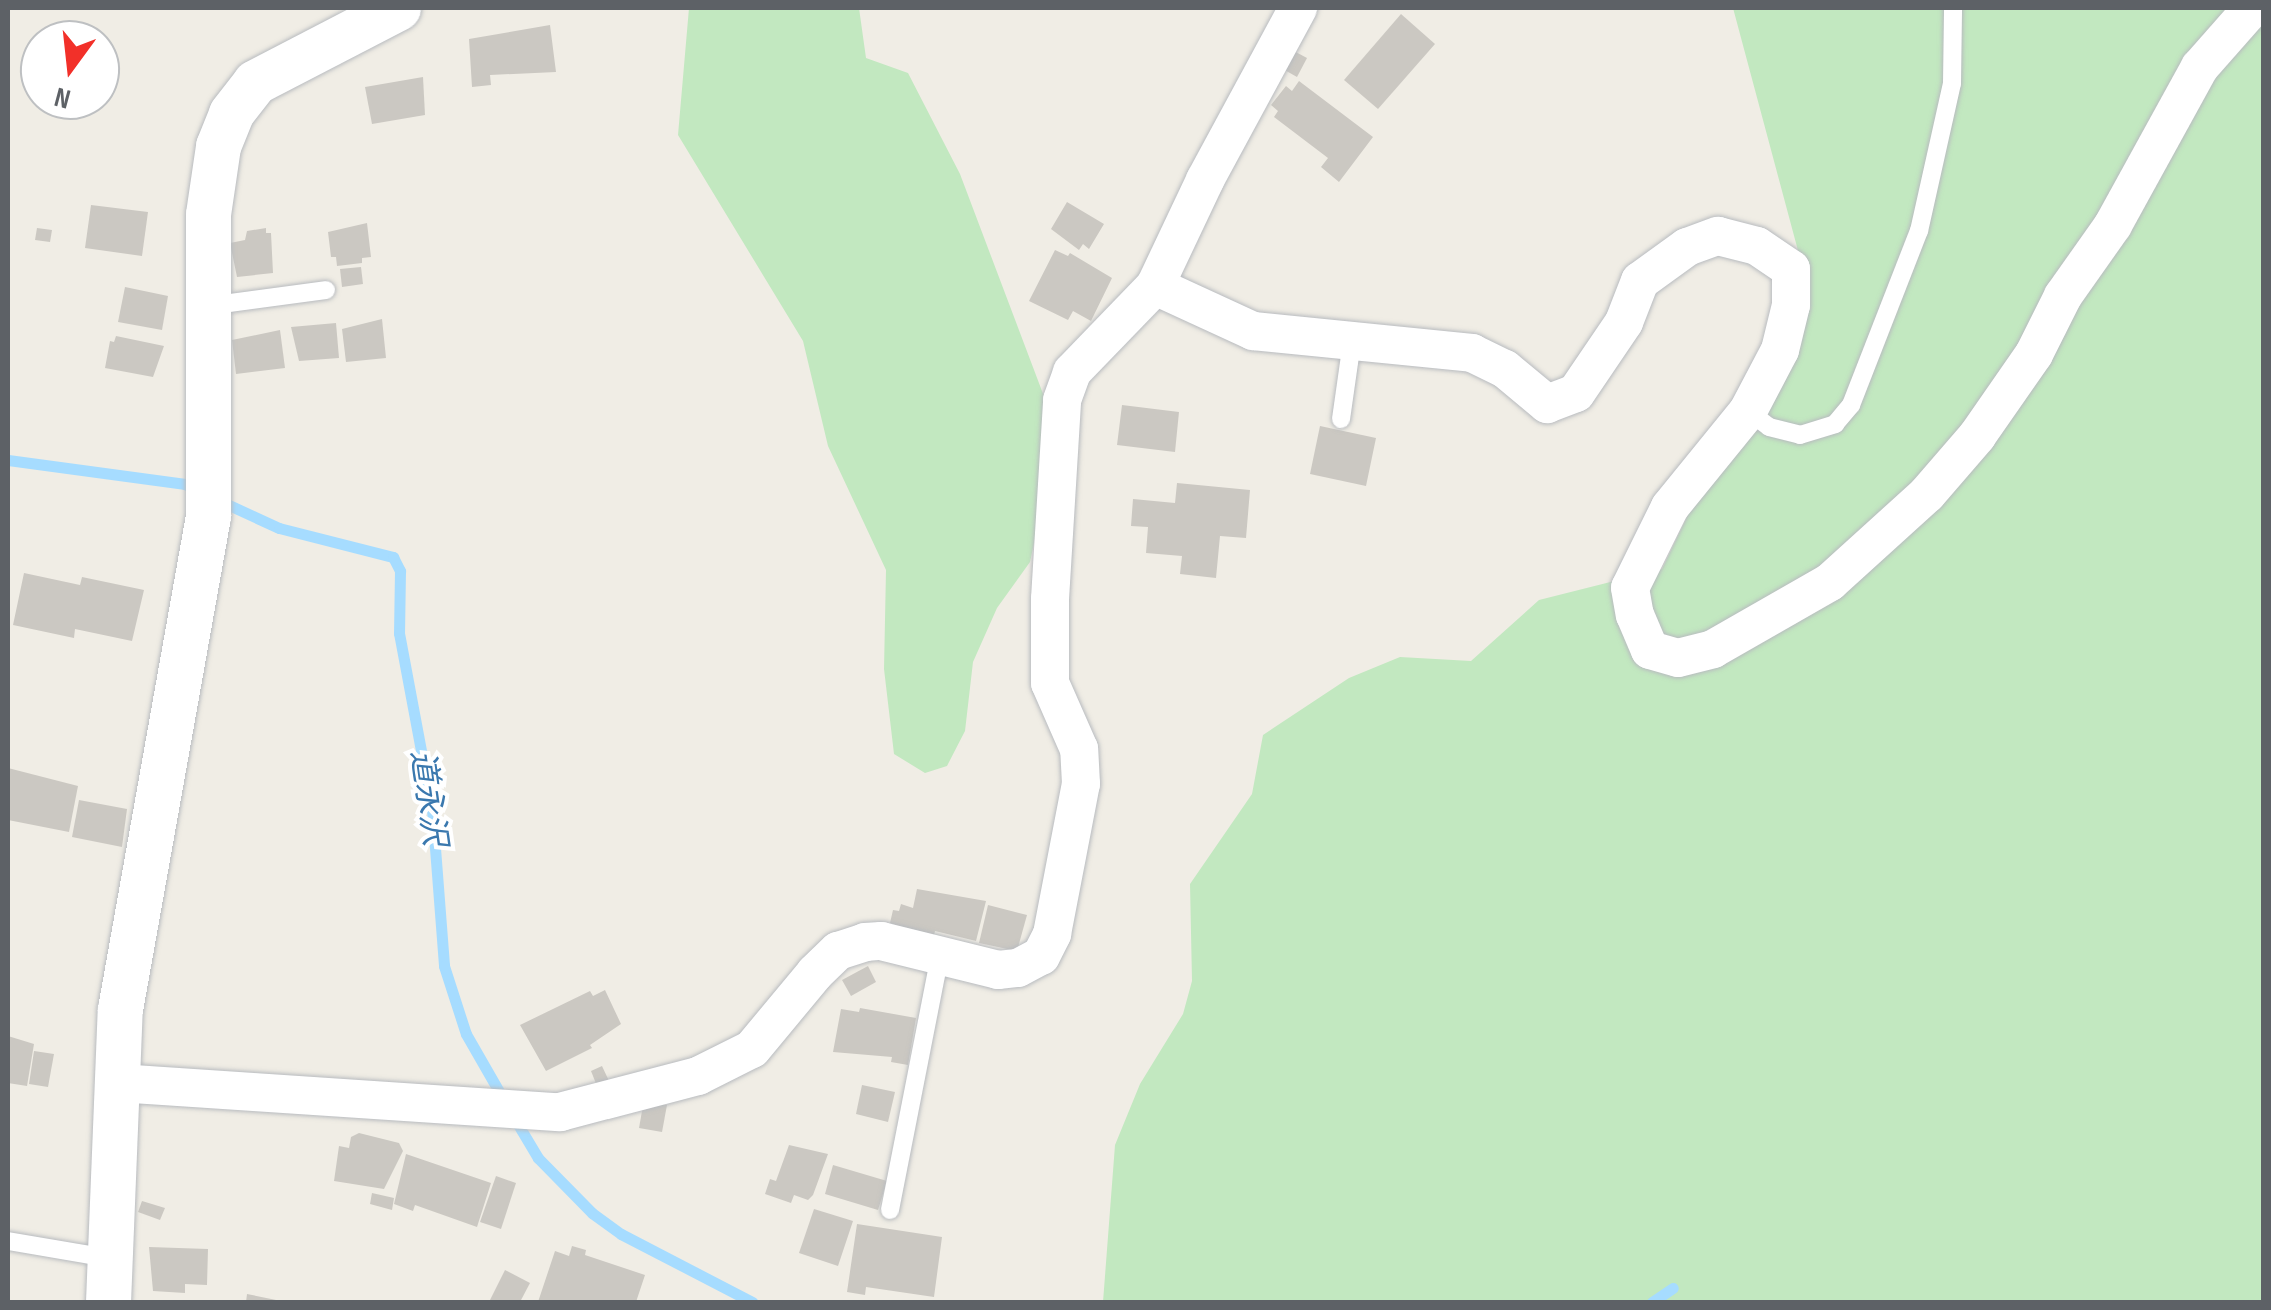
<!DOCTYPE html>
<html>
<head>
<meta charset="utf-8">
<style>
  body { margin:0 }
  #map { position:relative; width:2271px; height:1310px; overflow:hidden; background:#f0ede5; font-family:"Sofia Sans Condensed","Noto Sans JP",sans-serif }
  div>[style] { position:absolute }
  [style*='--x'] { left:calc(var(--x)*1px); top:calc(var(--y)*1px); width:calc(var(--w)*1px); rotate:calc(var(--a)*1deg) }
  .green>* { inset:0; background:#c2e8c0 }
  .stream>* { height:11px; margin:-5.5px; padding:0 5.5px; transform-origin:5.5px; border-radius:5.5px; background:#a6dcff }
  .building>* { inset:0; background:#cbc8c2 }
  .roads { filter:drop-shadow(0 0 2px #b8bbbf) drop-shadow(0 0 2px #b8bbbf) }
  .service>* { height:18px; margin:-9px; padding:0 9px; transform-origin:9px; border-radius:9px; background:#fff }
  .minor>* { height:38px; margin:-19px; padding:0 19px; transform-origin:19px; border-radius:19px; background:#fff }
  .tertiary>* { height:45px; margin:-22.5px; padding:0 22.5px; transform-origin:22.5px; border-radius:22.5px; background:#fff }
  span { translate:-50% -50%; white-space:nowrap; text-align:center; line-height:1.15; -webkit-text-stroke:8px #fff; paint-order:stroke }
  .water-label { font-size:32px; color:#3a78ae; font-style:italic }
  .frame { position:absolute; inset:0; border:10px solid #5d6166; pointer-events:none }
  .north { position:absolute; left:20px; top:20px; width:100px; height:100px; box-sizing:border-box; background:#fff; border:2px solid #bec0c2; border-radius:50%; rotate:195deg; font-size:28px; font-weight:700; line-height:40px; text-align:center; color:#5d6166 }
  .north::after { content:''; display:block; margin:auto; width:35px; height:45px; background:#f23029; clip-path:polygon(50% 0,100% 100%,50% 72%,0 100%) }
</style>
</head>
<body>
<div id="map">
  <div class="green">
    <i style="clip-path:polygon(689px 8px,859px 8px,866px 58px,908px 73px,960px 174px,1045px 399px,1045px 491px,1030px 562px,997px 608px,973px 662px,965px 731px,947px 766px,925px 773px,894px 754px,884px 669px,886px 570px,828px 446px,803px 341px,678px 135px)"></i>
    <i style="clip-path:polygon(1733px 8px,2263px 8px,2263px 1302px,1103px 1302px,1115px 1145px,1140px 1084px,1183px 1014px,1192px 981px,1190px 884px,1252px 794px,1263px 735px,1349px 678px,1400px 657px,1471px 661px,1539px 600px,1662px 569px,1804px 273px)"></i>
  </div>
  <div class="stream">
    <i style="--x:8;--y:460;--w:179;--a:7.7"></i>
    <i style="--x:185;--y:484;--w:13;--a:27"></i>
    <i style="--x:218;--y:500;--w:67;--a:24.7"></i>
    <i style="--x:279;--y:528;--w:118;--a:14.3"></i>
    <i style="--x:393;--y:557;--w:16;--a:63"></i>
    <i style="--x:400;--y:571;--w:62;--a:90.9"></i>
    <i style="--x:399;--y:633;--w:179;--a:79.4"></i>
    <i style="--x:432;--y:809;--w:157;--a:85.6"></i>
    <i style="--x:444;--y:966;--w:71;--a:72.1"></i>
    <i style="--x:466;--y:1034;--w:76;--a:60.1"></i>
    <i style="--x:513;--y:1116;--w:49;--a:59.2"></i>
    <i style="--x:538;--y:1158;--w:77;--a:45.5"></i>
    <i style="--x:592;--y:1213;--w:36;--a:36"></i>
    <i style="--x:621;--y:1234;--w:148;--a:27.4"></i>
    <i style="--x:1652;--y:1302;--w:25;--a:-34"></i>
  </div>
  <div class="building">
    <i style="clip-path:polygon(1401px 14px,1435px 44px,1378px 109px,1344px 80px)"></i>
    <i style="clip-path:polygon(550px 25px,556px 72px,490px 75px,491px 85px,472px 87px,469px 39px)"></i>
    <i style="clip-path:polygon(1292px 50px,1307px 58px,1297px 77px,1281px 68px)"></i>
    <i style="clip-path:polygon(423px 77px,425px 115px,372px 124px,365px 87px)"></i>
    <i style="clip-path:polygon(1299px 81px,1373px 137px,1339px 182px,1321px 167px,1328px 158px,1274px 117px,1278px 111px,1271px 105px,1286px 86px,1292px 91px)"></i>
    <i style="clip-path:polygon(1067px 202px,1104px 224px,1089px 249px,1083px 244px,1079px 250px,1051px 229px)"></i>
    <i style="clip-path:polygon(91px 205px,148px 212px,142px 256px,85px 248px)"></i>
    <i style="clip-path:polygon(367px 223px,371px 257px,362px 258px,362px 263px,337px 266px,336px 257px,331px 257px,328px 232px)"></i>
    <i style="clip-path:polygon(37px 228px,52px 230px,50px 242px,35px 240px)"></i>
    <i style="clip-path:polygon(266px 228px,266px 233px,271px 233px,273px 273px,237px 277px,230px 243px,245px 240px,247px 231px)"></i>
    <i style="clip-path:polygon(1055px 250px,1068px 256px,1070px 253px,1112px 278px,1091px 321px,1073px 311px,1068px 320px,1029px 301px)"></i>
    <i style="clip-path:polygon(361px 267px,363px 284px,342px 287px,340px 269px)"></i>
    <i style="clip-path:polygon(125px 287px,168px 296px,162px 330px,118px 322px)"></i>
    <i style="clip-path:polygon(382px 319px,386px 358px,346px 362px,342px 329px)"></i>
    <i style="clip-path:polygon(336px 323px,339px 358px,299px 361px,291px 327px)"></i>
    <i style="clip-path:polygon(280px 330px,285px 368px,236px 374px,232px 340px)"></i>
    <i style="clip-path:polygon(116px 336px,164px 346px,153px 377px,105px 368px,110px 341px,114px 342px)"></i>
    <i style="clip-path:polygon(1122px 405px,1179px 412px,1175px 452px,1117px 445px)"></i>
    <i style="clip-path:polygon(1320px 426px,1376px 438px,1366px 486px,1310px 474px)"></i>
    <i style="clip-path:polygon(1177px 483px,1250px 490px,1246px 538px,1220px 536px,1216px 578px,1180px 574px,1182px 556px,1146px 553px,1148px 527px,1131px 526px,1133px 499px,1175px 503px)"></i>
    <i style="clip-path:polygon(24px 573px,80px 585px,82px 577px,144px 590px,132px 641px,75px 629px,74px 638px,13px 625px)"></i>
    <i style="clip-path:polygon(8px 768px,78px 786px,69px 832px,8px 820px)"></i>
    <i style="clip-path:polygon(79px 800px,127px 809px,122px 847px,72px 837px)"></i>
    <i style="clip-path:polygon(917px 889px,986px 901px,976px 941px,935px 931px,933px 939px,890px 923px,893px 910px,899px 911px,901px 904px,913px 908px)"></i>
    <i style="clip-path:polygon(988px 905px,1027px 915px,1017px 951px,979px 943px)"></i>
    <i style="clip-path:polygon(868px 966px,876px 982px,851px 996px,842px 980px)"></i>
    <i style="clip-path:polygon(605px 990px,621px 1024px,590px 1045px,592px 1048px,546px 1071px,520px 1025px,590px 991px,593px 996px)"></i>
    <i style="clip-path:polygon(860px 1008px,916px 1018px,908px 1065px,891px 1062px,892px 1057px,833px 1052px,841px 1009px,859px 1012px)"></i>
    <i style="clip-path:polygon(8px 1036px,34px 1044px,27px 1086px,8px 1083px)"></i>
    <i style="clip-path:polygon(34px 1051px,54px 1054px,48px 1087px,29px 1084px)"></i>
    <i style="clip-path:polygon(602px 1066px,609px 1081px,597px 1086px,591px 1071px)"></i>
    <i style="clip-path:polygon(862px 1085px,895px 1092px,888px 1122px,856px 1114px)"></i>
    <i style="clip-path:polygon(644px 1100px,667px 1105px,662px 1132px,639px 1128px)"></i>
    <i style="clip-path:polygon(359px 1133px,399px 1143px,403px 1151px,384px 1189px,334px 1181px,339px 1146px,349px 1148px,351px 1137px)"></i>
    <i style="clip-path:polygon(789px 1145px,828px 1154px,813px 1195px,808px 1200px,794px 1195px,791px 1203px,765px 1194px,770px 1179px,776px 1181px)"></i>
    <i style="clip-path:polygon(406px 1154px,491px 1183px,477px 1227px,415px 1205px,413px 1211px,394px 1204px)"></i>
    <i style="clip-path:polygon(833px 1165px,887px 1181px,878px 1210px,825px 1194px)"></i>
    <i style="clip-path:polygon(496px 1176px,516px 1183px,501px 1229px,480px 1222px)"></i>
    <i style="clip-path:polygon(372px 1193px,394px 1198px,392px 1210px,370px 1204px)"></i>
    <i style="clip-path:polygon(142px 1201px,165px 1208px,160px 1220px,138px 1212px)"></i>
    <i style="clip-path:polygon(814px 1209px,853px 1221px,838px 1266px,799px 1253px)"></i>
    <i style="clip-path:polygon(857px 1224px,942px 1237px,934px 1297px,866px 1287px,865px 1295px,847px 1292px)"></i>
    <i style="clip-path:polygon(572px 1246px,586px 1250px,585px 1255px,645px 1275px,636px 1302px,538px 1302px,555px 1251px,569px 1256px)"></i>
    <i style="clip-path:polygon(149px 1247px,208px 1249px,207px 1285px,185px 1284px,185px 1293px,153px 1291px)"></i>
    <i style="clip-path:polygon(505px 1270px,530px 1283px,520px 1302px,489px 1302px)"></i>
    <i style="clip-path:polygon(247px 1294px,281px 1301px,281px 1302px,246px 1302px)"></i>
  </div>
  <div class="roads">
    <div class="service">
      <i style="--x:208;--y:306;--w:119;--a:-7.7"></i>
      <i style="--x:1748;--y:411;--w:26;--a:37"></i>
      <i style="--x:1769;--y:427;--w:32;--a:14"></i>
      <i style="--x:1800;--y:435;--w:37;--a:-17"></i>
      <i style="--x:1835;--y:424;--w:25;--a:-50"></i>
      <i style="--x:1851;--y:405;--w:187;--a:-68.7"></i>
      <i style="--x:1919;--y:231;--w:152;--a:-77.4"></i>
      <i style="--x:1952;--y:83;--w:75;--a:-89.2"></i>
      <i style="--x:1341;--y:419;--w:78;--a:-81.9"></i>
      <i style="--x:890;--y:1210;--w:260;--a:-78.9"></i>
      <i style="--x:8;--y:1241;--w:102;--a:9.6"></i>
    </div>
    <div class="minor">
      <i style="--x:1155;--y:286;--w:108;--a:24.7"></i>
      <i style="--x:1253;--y:331;--w:220;--a:5.7"></i>
      <i style="--x:1472;--y:353;--w:37;--a:26"></i>
      <i style="--x:1505;--y:369;--w:55;--a:39.8"></i>
      <i style="--x:1547;--y:404;--w:31;--a:-21"></i>
      <i style="--x:1576;--y:393;--w:86;--a:-55.9"></i>
      <i style="--x:1624;--y:322;--w:44;--a:-68.7"></i>
      <i style="--x:1640;--y:281;--w:58;--a:-35.9"></i>
      <i style="--x:1687;--y:247;--w:33;--a:-20"></i>
      <i style="--x:1718;--y:236;--w:40;--a:14.4"></i>
      <i style="--x:1757;--y:246;--w:41;--a:34.1"></i>
      <i style="--x:1791;--y:269;--w:36;--a:90"></i>
      <i style="--x:1791;--y:305;--w:46;--a:103.7"></i>
      <i style="--x:1780;--y:350;--w:69;--a:117.7"></i>
      <i style="--x:1748;--y:411;--w:124;--a:129.1"></i>
      <i style="--x:1670;--y:507;--w:90;--a:116.3"></i>
      <i style="--x:1630;--y:588;--w:27;--a:80"></i>
      <i style="--x:1635;--y:615;--w:38;--a:67"></i>
      <i style="--x:1650;--y:650;--w:29;--a:16"></i>
      <i style="--x:1678;--y:658;--w:36;--a:-14"></i>
      <i style="--x:1713;--y:649;--w:135;--a:-29.8"></i>
      <i style="--x:1830;--y:582;--w:131;--a:-42.2"></i>
      <i style="--x:1927;--y:494;--w:77;--a:-49.2"></i>
      <i style="--x:1977;--y:436;--w:100;--a:-55.2"></i>
      <i style="--x:2034;--y:354;--w:65;--a:-63.4"></i>
      <i style="--x:2063;--y:296;--w:87;--a:-54.8"></i>
      <i style="--x:2113;--y:225;--w:180;--a:-61.2"></i>
      <i style="--x:2200;--y:67;--w:79;--a:-48.6"></i>
      <i style="--x:118;--y:1083;--w:443;--a:3.8"></i>
      <i style="--x:560;--y:1112;--w:143;--a:-14.6"></i>
      <i style="--x:698;--y:1076;--w:60;--a:-26.6"></i>
      <i style="--x:752;--y:1049;--w:99;--a:-50.3"></i>
      <i style="--x:815;--y:973;--w:32;--a:-44"></i>
      <i style="--x:838;--y:951;--w:28;--a:-18"></i>
      <i style="--x:865;--y:942;--w:16;--a:-4"></i>
      <i style="--x:881;--y:941;--w:121;--a:13.9"></i>
      <i style="--x:998;--y:970;--w:20;--a:-6"></i>
      <i style="--x:1018;--y:968;--w:26;--a:-28"></i>
      <i style="--x:1041;--y:956;--w:25;--a:-63"></i>
      <i style="--x:1052;--y:934;--w:153;--a:-79.1"></i>
      <i style="--x:1081;--y:784;--w:35;--a:-93"></i>
      <i style="--x:1079;--y:749;--w:72;--a:-113.7"></i>
      <i style="--x:1050;--y:683;--w:84;--a:-90"></i>
      <i style="--x:1050;--y:599;--w:199;--a:-86.5"></i>
      <i style="--x:1062;--y:400;--w:30;--a:-70"></i>
      <i style="--x:1072;--y:372;--w:120;--a:-46"></i>
      <i style="--x:1155;--y:286;--w:117;--a:-64.7"></i>
      <i style="--x:1205;--y:180;--w:196;--a:-61.6"></i>
    </div>
    <div class="tertiary">
      <i style="--x:108;--y:1302;--w:293;--a:-87.7"></i>
      <i style="--x:120;--y:1009;--w:501;--a:-79.88"></i>
      <i style="--x:208;--y:516;--w:302;--a:-90"></i>
      <i style="--x:208;--y:214;--w:69;--a:-81.6"></i>
      <i style="--x:218;--y:146;--w:35;--a:-68"></i>
      <i style="--x:231;--y:113;--w:39;--a:-52"></i>
      <i style="--x:255;--y:82;--w:161;--a:-27.4"></i>
    </div>
  </div>
  <div class="water-label">
    <span style="left:427px;top:798px;rotate:82deg">道永沢</span>
  </div>
  <div class="frame"></div>
  <div class="north">N</div>
</div>
</body>
</html>
